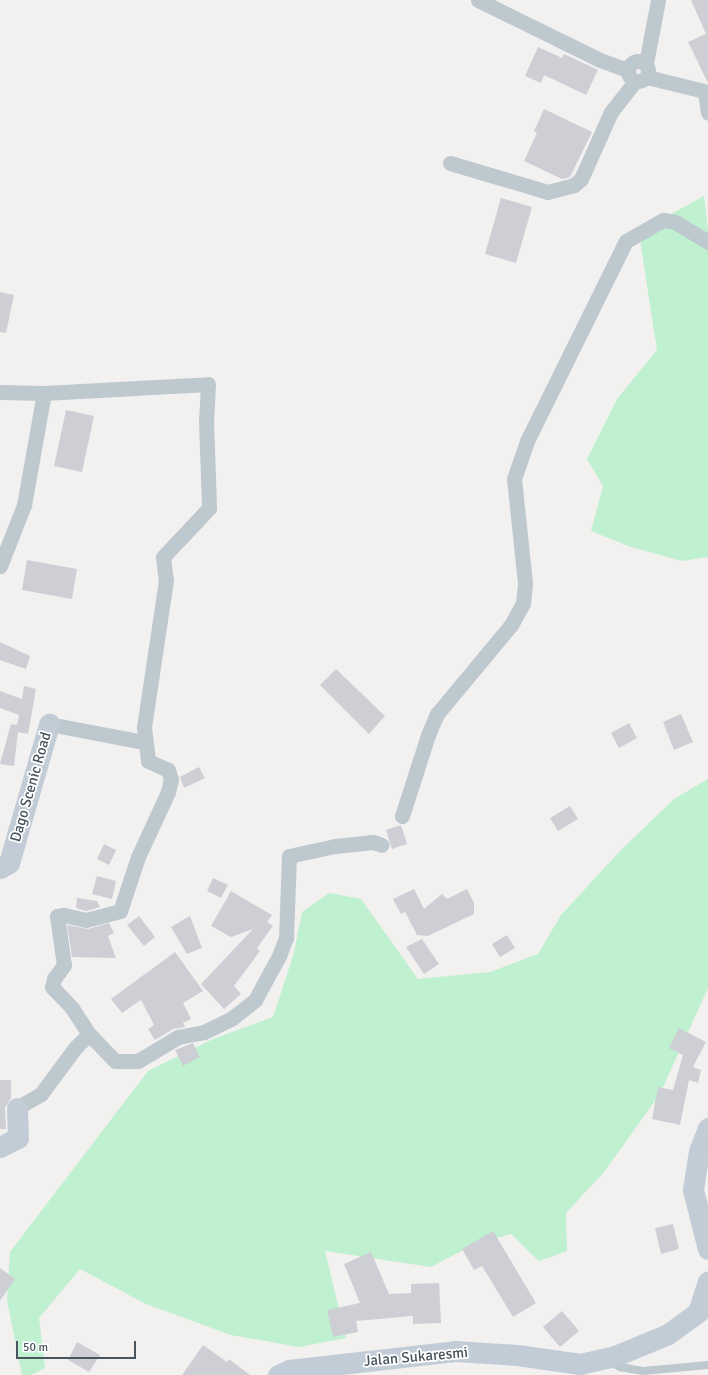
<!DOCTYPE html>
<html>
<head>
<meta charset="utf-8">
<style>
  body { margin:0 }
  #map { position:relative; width:708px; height:1375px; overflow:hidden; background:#f3f0f0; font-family:Signika,sans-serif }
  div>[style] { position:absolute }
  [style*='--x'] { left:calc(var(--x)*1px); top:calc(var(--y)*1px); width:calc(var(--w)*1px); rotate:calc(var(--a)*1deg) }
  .green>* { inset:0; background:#bff0d0 }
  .building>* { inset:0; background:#cdcfd5 }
  .lane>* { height:8px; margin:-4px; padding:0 4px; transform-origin:4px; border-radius:4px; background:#bec8cf }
  .street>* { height:15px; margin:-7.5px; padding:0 7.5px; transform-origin:7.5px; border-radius:7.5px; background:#bec8cf }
  .street>.ring { margin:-7.5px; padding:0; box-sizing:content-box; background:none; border:15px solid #bec8cf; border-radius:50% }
  .secondary>* { height:21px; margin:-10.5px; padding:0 10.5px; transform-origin:10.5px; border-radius:10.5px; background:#c1ccd7 }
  span { translate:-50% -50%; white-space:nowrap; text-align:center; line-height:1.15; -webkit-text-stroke:3.5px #fff; paint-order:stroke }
  .street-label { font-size:15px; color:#48545e }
  .scale { position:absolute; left:16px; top:1341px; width:120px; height:18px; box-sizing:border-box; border:2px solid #48545e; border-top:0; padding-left:5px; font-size:12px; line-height:14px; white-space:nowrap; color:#48545e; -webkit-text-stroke:3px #fff; paint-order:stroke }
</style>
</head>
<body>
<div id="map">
  <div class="green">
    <i style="clip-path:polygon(704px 196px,708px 230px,708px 557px,682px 561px,631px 547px,591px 531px,603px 486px,587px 459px,617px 399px,657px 350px,640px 240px,673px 213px)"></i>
    <i style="clip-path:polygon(708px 779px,708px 988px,660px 1094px,604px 1172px,566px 1213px,567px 1251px,539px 1261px,511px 1234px,473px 1245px,431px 1267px,325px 1251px,346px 1338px,299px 1347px,231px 1335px,146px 1304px,80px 1269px,39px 1318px,45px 1368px,31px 1375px,22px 1375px,7px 1300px,10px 1252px,148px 1071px,213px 1039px,273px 1017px,294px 953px,302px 912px,329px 893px,361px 899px,418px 979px,490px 972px,538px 954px,561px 915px,620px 851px,674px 799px)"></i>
  </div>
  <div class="building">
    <i style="clip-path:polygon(691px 0,708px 0,708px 83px,688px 42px,706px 34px)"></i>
    <i style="clip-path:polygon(538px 47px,562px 58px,564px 54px,598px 70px,586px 95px,544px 75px,541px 83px,525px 76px)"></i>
    <i style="clip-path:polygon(544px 109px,592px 132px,570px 177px,562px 179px,524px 161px,537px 133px,534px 131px)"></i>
    <i style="clip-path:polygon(501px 198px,532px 207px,516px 263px,485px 254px)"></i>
    <i style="clip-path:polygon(0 292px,14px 295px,6px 333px,0 332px)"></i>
    <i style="clip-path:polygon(66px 410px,94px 416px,82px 472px,54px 466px)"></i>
    <i style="clip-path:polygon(27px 560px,77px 569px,72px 599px,22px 590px)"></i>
    <i style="clip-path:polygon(0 642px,30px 656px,26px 669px,0 660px)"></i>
    <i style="clip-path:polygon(336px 669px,385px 716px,369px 734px,320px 685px)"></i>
    <i style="clip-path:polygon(24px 686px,36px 689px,28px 734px,18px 732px,14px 766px,0 764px,11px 724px,17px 725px,19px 715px,0 708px,0 691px,22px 699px)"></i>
    <i style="clip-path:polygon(681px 714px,693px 742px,674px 750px,663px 722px)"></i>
    <i style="clip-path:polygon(629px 723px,637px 738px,619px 748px,611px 733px)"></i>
    <i style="clip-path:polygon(199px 767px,205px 778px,184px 788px,180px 777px)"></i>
    <i style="clip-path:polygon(570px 806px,578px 819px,558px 831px,550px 818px)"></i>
    <i style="clip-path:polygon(401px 825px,407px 844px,392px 849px,386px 830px)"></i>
    <i style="clip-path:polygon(104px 844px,116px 850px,109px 865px,97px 859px)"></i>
    <i style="clip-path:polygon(97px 876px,116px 881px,112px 899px,92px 894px)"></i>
    <i style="clip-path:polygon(213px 878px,228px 885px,221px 898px,207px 891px)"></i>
    <i style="clip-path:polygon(414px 889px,424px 909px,442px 894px,447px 899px,467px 889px,474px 903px,474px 914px,428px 936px,417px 935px,405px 912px,401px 914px,393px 899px)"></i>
    <i style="clip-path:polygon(231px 891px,272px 915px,267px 922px,273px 926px,257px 948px,260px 951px,234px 986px,241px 994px,224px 1009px,201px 984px,253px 929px,231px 937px,211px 926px)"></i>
    <i style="clip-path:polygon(77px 898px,97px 901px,100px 907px,86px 911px,76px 908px)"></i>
    <i style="clip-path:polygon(139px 916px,155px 937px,144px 946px,127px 925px)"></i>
    <i style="clip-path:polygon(190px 916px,202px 948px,187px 954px,171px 927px)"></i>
    <i style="clip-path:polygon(109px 923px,114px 933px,108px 936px,116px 958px,72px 957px,67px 925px,88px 929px)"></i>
    <i style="clip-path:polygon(507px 935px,515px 948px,500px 957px,492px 944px)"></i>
    <i style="clip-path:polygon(422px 939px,439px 964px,424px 974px,406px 947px)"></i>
    <i style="clip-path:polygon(175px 952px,203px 991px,183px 1003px,191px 1019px,183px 1023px,185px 1027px,173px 1029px,155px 1040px,148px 1029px,154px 1025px,141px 1000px,122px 1013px,111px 999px)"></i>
    <i style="clip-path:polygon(679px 1028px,706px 1042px,693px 1067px,701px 1070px,698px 1083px,689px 1080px,680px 1125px,652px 1119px,658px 1087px,673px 1090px,683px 1055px,669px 1048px)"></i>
    <i style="clip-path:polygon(193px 1043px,200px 1057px,183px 1066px,175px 1050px)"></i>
    <i style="clip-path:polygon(0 1080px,11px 1080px,11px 1098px,5px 1108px,6px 1129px,0 1129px)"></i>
    <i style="clip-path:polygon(673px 1224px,679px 1249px,661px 1254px,655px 1228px)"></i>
    <i style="clip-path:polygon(493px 1231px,536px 1303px,513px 1317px,482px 1266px,474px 1270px,462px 1249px)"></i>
    <i style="clip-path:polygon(371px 1252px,389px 1294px,411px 1293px,411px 1284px,439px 1283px,441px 1323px,413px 1324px,413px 1316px,356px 1321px,358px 1332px,333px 1337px,327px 1310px,360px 1303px,344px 1264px)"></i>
    <i style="clip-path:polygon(0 1268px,15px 1279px,0 1301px)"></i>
    <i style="clip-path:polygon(562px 1311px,579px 1331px,560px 1347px,543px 1327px)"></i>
    <i style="clip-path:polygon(77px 1342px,100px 1355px,89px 1372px,68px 1360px)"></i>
    <i style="clip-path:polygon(203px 1345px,227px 1362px,229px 1359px,250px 1375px,182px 1375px)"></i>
  </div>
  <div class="lane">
    <i style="--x:609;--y:1361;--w:13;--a:29"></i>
    <i style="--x:620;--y:1367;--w:23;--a:10"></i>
    <i style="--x:643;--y:1371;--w:65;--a:-5.3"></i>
  </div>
  <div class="street">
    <i style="--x:478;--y:0;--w:136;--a:26.2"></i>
    <i style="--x:600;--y:60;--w:30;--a:20"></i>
    <i class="ring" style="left:628px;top:61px;width:5px;height:5px"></i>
    <i style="--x:646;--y:63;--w:64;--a:-79.2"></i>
    <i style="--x:647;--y:77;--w:63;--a:13.8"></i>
    <i style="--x:705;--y:93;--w:20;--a:81"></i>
    <i style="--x:450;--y:163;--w:102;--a:16.5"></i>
    <i style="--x:548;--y:192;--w:27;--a:-15"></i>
    <i style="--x:574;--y:185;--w:9;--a:-41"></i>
    <i style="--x:581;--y:179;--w:73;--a:-65.9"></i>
    <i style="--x:611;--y:112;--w:39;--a:-52"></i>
    <i style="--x:0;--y:392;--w:44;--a:1.3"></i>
    <i style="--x:44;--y:393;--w:164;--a:-3.1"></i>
    <i style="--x:208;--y:384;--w:36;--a:93"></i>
    <i style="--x:206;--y:420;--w:88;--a:88"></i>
    <i style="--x:209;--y:508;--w:67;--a:133.2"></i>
    <i style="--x:163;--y:557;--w:23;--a:83"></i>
    <i style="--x:166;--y:580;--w:149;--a:98.5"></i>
    <i style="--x:144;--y:727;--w:34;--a:83"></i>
    <i style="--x:148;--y:761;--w:22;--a:24"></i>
    <i style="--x:168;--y:770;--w:9;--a:72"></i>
    <i style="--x:171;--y:779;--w:13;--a:103"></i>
    <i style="--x:168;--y:792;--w:72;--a:114.8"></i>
    <i style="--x:138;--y:857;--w:57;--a:108.4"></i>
    <i style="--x:120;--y:911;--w:35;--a:165"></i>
    <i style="--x:86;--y:920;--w:23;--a:-167"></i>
    <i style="--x:64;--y:915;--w:7;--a:172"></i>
    <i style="--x:57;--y:916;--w:49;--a:81.9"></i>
    <i style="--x:64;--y:965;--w:17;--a:126"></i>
    <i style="--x:54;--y:979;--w:8;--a:104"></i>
    <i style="--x:52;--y:987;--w:29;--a:46"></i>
    <i style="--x:72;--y:1008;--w:31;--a:57"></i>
    <i style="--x:89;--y:1034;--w:20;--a:135"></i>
    <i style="--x:75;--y:1048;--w:57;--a:126.5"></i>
    <i style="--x:41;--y:1094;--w:28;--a:150"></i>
    <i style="--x:0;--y:566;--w:66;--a:-68.5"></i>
    <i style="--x:24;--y:505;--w:114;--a:-79.9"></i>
    <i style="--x:49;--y:724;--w:97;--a:10.7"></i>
    <i style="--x:402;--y:816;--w:85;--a:-72.2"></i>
    <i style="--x:428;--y:735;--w:23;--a:-67"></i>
    <i style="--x:437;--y:714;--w:116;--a:-50.3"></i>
    <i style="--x:511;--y:625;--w:25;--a:-61"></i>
    <i style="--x:523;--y:603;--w:20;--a:-84"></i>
    <i style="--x:525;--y:583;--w:105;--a:-96"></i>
    <i style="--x:514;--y:479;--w:40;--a:-71.1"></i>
    <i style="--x:527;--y:441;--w:223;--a:-63.7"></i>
    <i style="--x:626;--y:241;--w:43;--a:-29.6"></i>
    <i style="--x:663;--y:220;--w:12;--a:9"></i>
    <i style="--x:675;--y:222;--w:39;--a:31"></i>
    <i style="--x:89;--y:1034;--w:37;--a:46"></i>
    <i style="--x:115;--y:1061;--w:23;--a:0"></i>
    <i style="--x:138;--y:1061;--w:47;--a:-31"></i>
    <i style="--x:178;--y:1037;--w:26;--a:-11"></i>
    <i style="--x:204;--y:1032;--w:30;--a:-26"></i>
    <i style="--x:231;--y:1019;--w:31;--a:-38"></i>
    <i style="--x:255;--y:1000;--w:50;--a:-61.4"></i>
    <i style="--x:279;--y:956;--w:19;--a:-69"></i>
    <i style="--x:286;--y:938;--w:82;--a:-87.9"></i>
    <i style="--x:289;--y:856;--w:47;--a:-12.3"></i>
    <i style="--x:335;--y:846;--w:38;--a:-6"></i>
    <i style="--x:373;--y:842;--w:9;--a:18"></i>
  </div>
  <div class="secondary">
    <i style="--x:0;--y:868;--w:10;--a:-29"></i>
    <i style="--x:9;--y:863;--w:145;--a:-73.9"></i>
    <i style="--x:708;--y:1128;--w:25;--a:111"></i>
    <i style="--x:699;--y:1151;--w:39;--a:99"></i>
    <i style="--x:693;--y:1190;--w:61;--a:75.7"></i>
    <i style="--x:0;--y:1147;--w:20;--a:-27"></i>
    <i style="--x:18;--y:1138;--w:30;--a:-92"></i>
    <i style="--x:278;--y:1375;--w:12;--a:-24"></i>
    <i style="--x:289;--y:1370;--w:167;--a:-6.5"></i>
    <i style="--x:455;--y:1351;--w:62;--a:3.7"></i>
    <i style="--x:517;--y:1355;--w:64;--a:8.1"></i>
    <i style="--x:580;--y:1364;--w:36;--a:-13"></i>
    <i style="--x:615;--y:1356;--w:57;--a:-22.5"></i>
    <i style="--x:668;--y:1334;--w:37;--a:-36"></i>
    <i style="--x:698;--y:1312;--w:32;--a:-72"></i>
  </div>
  <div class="street-label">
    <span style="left:31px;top:787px;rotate:-74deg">Dago Scenic Road</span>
    <span style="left:416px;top:1357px;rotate:-5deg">Jalan Sukaresmi</span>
  </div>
  <div class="scale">50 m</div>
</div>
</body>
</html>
